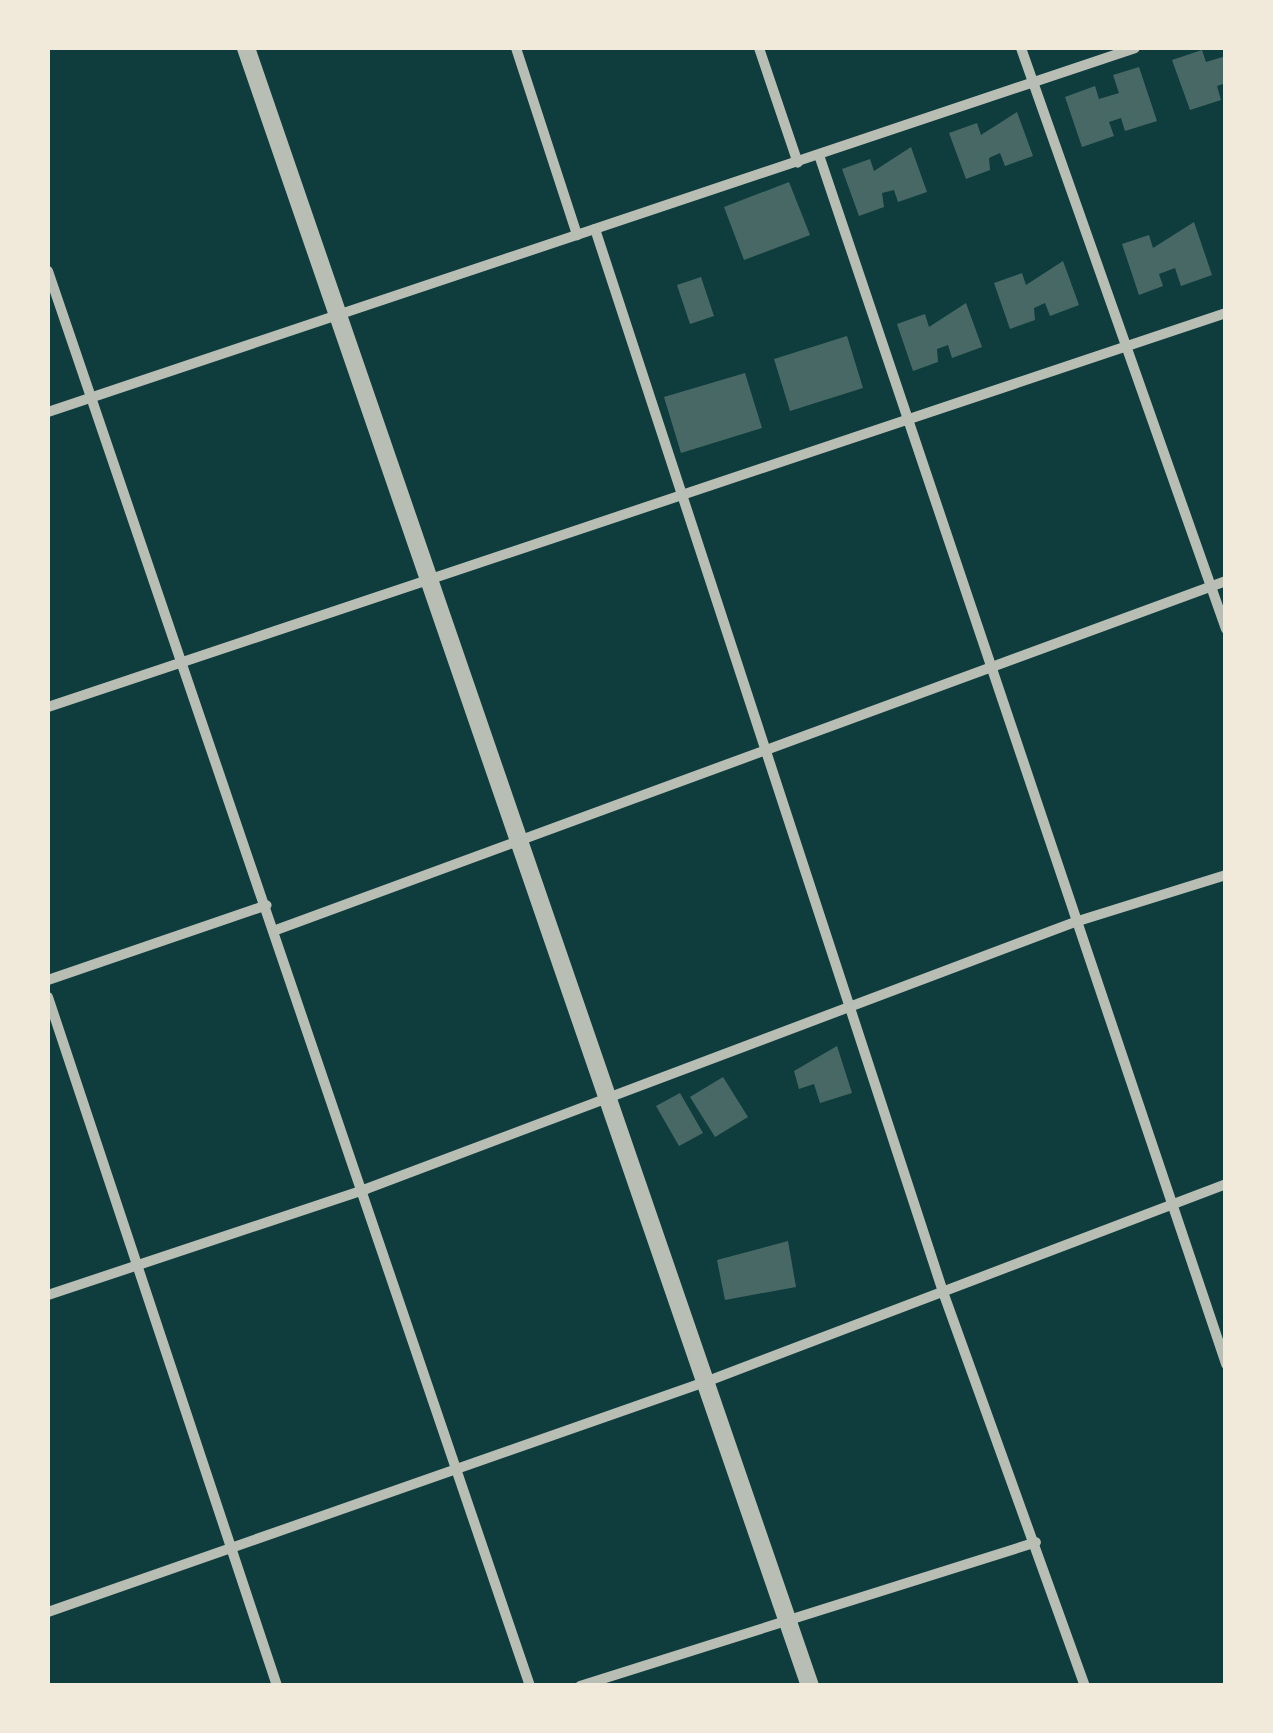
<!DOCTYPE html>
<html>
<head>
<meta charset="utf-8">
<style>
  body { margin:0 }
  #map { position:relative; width:1273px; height:1733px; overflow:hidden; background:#0f3d3e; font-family:"Fira Sans",sans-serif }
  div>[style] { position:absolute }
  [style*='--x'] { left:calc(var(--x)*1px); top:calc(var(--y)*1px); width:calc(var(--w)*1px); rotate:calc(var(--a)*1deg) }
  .building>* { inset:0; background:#486865 }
  .minor>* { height:10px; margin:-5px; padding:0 5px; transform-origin:5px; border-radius:5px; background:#b8beb3 }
  .tertiary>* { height:18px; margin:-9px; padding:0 9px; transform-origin:9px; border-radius:9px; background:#b8beb3 }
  span { translate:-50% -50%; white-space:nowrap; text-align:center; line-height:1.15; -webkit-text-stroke:10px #f1e9da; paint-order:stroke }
  .frame { position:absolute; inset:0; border:50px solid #f1e9da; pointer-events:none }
</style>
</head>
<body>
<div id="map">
  <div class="building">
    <i style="clip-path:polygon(1202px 50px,1206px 62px,1226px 56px,1226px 83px,1217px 86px,1221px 100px,1190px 110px,1172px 60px)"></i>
    <i style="clip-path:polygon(1139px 67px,1157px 121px,1125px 131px,1121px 118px,1109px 122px,1114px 136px,1082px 147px,1065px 97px,1095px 86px,1099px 99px,1119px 93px,1113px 75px)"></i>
    <i style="clip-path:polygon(1017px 112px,1033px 156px,1005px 166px,1000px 153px,989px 158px,990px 170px,966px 179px,949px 133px,977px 123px,981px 135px)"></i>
    <i style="clip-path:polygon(911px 147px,927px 192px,898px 202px,894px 190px,882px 193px,884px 207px,859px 216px,842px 169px,870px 159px,874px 171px)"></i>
    <i style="clip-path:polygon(789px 182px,810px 235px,744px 260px,724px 207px)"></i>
    <i style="clip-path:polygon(1194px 222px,1212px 275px,1181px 286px,1175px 268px,1159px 274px,1163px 286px,1139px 295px,1122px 244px,1149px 235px,1153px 248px)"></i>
    <i style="clip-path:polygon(1063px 261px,1079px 305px,1050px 316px,1045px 303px,1034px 308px,1035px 320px,1010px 329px,994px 283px,1022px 273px,1026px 285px)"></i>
    <i style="clip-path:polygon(701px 277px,714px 316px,690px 324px,677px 285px)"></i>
    <i style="clip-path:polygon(966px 303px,982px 347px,952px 358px,948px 345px,937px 349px,938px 362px,913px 371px,897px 324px,925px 314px,929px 327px)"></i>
    <i style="clip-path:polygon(847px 336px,863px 388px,790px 411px,774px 359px)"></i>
    <i style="clip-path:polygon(745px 373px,762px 428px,681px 453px,664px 397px)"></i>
    <i style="clip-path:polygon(837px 1046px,852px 1093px,820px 1103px,814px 1084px,799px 1089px,794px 1071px)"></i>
    <i style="clip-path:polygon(723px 1077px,748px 1117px,715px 1137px,690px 1097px)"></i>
    <i style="clip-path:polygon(680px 1093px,703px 1133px,679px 1146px,656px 1106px)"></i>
    <i style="clip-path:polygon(788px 1241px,796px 1287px,725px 1300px,717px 1260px)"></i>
  </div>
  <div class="minor">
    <i style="--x:516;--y:48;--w:197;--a:71.9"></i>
    <i style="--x:759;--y:48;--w:121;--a:71.3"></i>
    <i style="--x:1021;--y:48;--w:616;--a:70.57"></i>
    <i style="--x:819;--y:155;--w:1276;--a:71.39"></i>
    <i style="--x:595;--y:229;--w:1119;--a:71.87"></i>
    <i style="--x:943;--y:1292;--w:419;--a:70.2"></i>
    <i style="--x:48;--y:271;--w:1495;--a:71.19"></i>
    <i style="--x:48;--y:412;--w:1146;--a:-18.51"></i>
    <i style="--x:48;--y:707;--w:1242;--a:-18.49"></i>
    <i style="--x:276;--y:930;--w:1012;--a:-20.17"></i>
    <i style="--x:48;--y:980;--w:231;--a:-18.9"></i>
    <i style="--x:48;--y:997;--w:726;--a:71.61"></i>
    <i style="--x:48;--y:1295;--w:335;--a:-18.4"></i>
    <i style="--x:366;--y:1189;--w:758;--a:-20.64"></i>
    <i style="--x:1075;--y:922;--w:158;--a:-17.3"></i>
    <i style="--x:48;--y:1612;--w:699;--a:-19.29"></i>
    <i style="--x:708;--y:1381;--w:554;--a:-20.82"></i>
    <i style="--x:580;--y:1686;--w:478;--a:-17.5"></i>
  </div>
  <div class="tertiary">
    <i style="--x:246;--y:48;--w:1732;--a:71"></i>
  </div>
  <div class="frame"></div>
</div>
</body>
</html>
